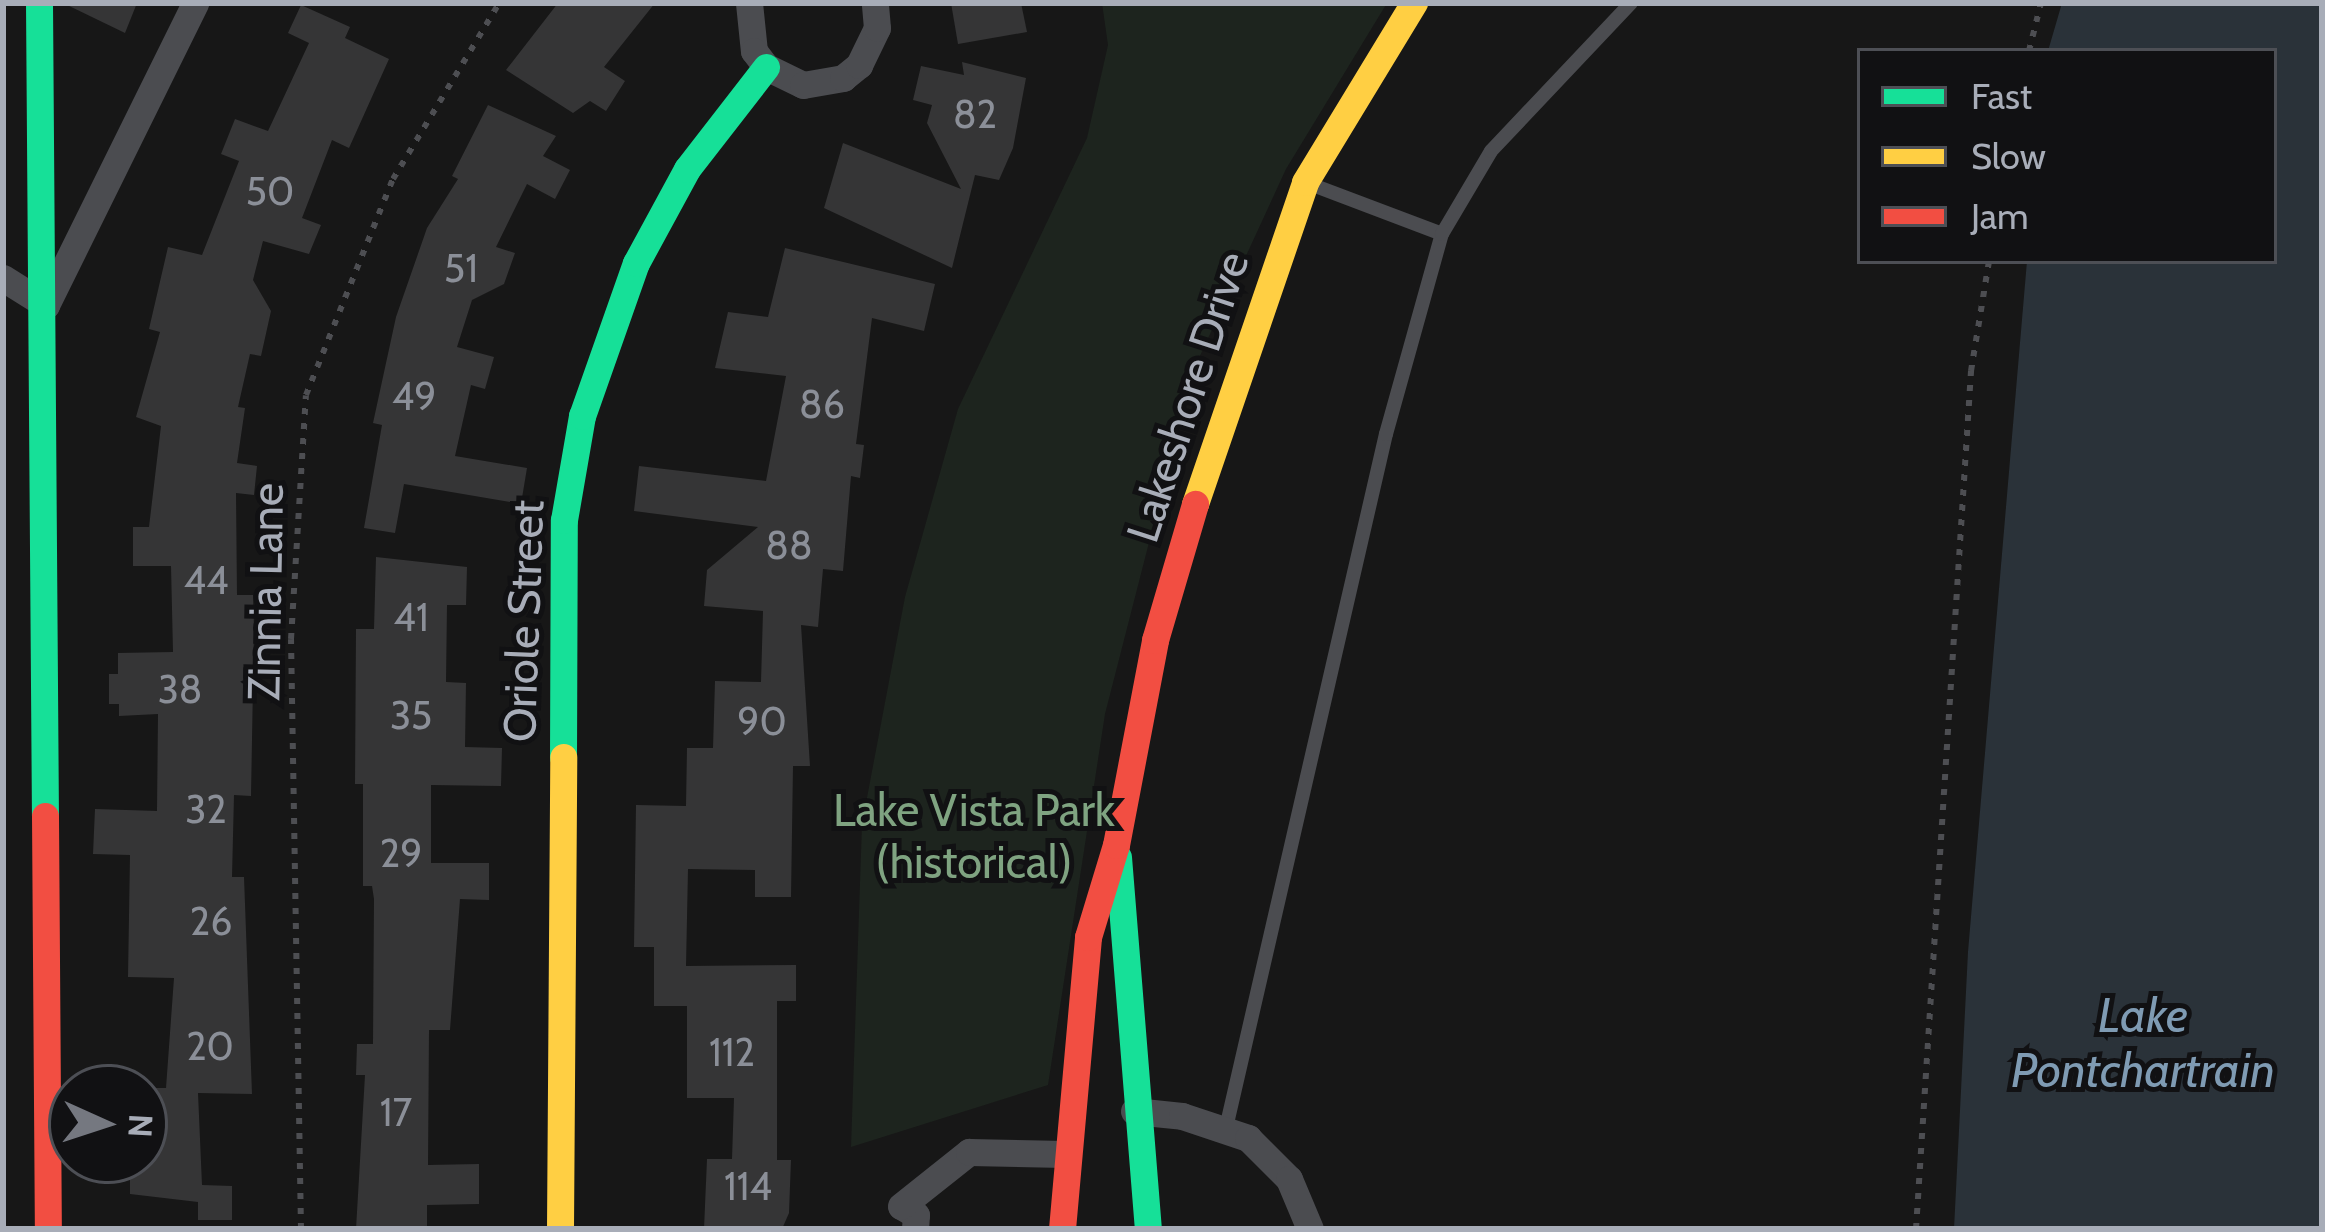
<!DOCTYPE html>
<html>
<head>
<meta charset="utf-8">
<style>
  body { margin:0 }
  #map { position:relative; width:2325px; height:1232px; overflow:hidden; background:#171717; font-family:Cabin,sans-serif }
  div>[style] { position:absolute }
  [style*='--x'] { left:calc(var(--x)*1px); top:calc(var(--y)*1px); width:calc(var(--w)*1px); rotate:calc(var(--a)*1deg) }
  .green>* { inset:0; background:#1d241e }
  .water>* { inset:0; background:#2a3239 }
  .building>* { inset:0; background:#353536 }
  .path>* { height:6px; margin-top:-3px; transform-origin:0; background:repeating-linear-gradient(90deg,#4d4e52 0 6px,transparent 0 15px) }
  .lane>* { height:14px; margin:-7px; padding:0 7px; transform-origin:7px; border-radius:7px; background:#4b4c50 }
  .street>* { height:27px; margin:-13.5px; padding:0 13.5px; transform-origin:13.5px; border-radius:13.5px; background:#4b4c50 }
  .fast>* { height:27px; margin:-13.5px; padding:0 13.5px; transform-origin:13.5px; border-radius:13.5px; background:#16e098 }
  .slow>* { height:27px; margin:-13.5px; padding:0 13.5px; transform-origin:13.5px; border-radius:13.5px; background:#ffcf43 }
  .jam>* { height:27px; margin:-13.5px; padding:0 13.5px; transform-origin:13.5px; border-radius:13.5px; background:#f24e42 }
  span { translate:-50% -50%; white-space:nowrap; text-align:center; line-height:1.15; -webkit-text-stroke:10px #111113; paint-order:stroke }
  .number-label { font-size:39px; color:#8b8f98 }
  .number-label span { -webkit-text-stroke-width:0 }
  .street-label { font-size:45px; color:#a8adb8 }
  .park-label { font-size:45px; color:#7fa381 }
  .water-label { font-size:48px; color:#7f9bb3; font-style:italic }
  .frame { position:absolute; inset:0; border:6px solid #a8adb8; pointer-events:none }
  .legend { position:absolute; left:1857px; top:48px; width:420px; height:216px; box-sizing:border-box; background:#111113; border:3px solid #4d4f55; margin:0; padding:15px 21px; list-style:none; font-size:36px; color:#a8adb8 }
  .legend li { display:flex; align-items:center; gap:24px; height:60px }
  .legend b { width:60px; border:3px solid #4d4f55 }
  .north { position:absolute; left:48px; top:1064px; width:120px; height:120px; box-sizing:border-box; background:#111113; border:3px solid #4d4f55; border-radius:50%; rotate:93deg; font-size:33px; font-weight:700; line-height:48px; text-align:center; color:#a8adb8 }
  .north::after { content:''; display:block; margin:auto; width:42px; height:54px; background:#757880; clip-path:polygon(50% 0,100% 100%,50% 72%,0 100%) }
</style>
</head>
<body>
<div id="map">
  <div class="green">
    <i style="clip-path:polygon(1102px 3px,1387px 3px,1286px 169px,1193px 371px,1105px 714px,1048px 1085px,851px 1147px,862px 824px,905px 597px,958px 409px,1087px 138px,1108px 45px)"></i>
  </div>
  <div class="water">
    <i style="clip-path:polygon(2062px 3px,2322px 3px,2322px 1229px,1954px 1229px,1968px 952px,2027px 261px,2274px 261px,2274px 51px,2048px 51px)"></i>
  </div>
  <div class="building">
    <i style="clip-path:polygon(63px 3px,137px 3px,125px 33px)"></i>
    <i style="clip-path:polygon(558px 3px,655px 3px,604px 67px,625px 81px,606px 111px,590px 101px,573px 113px,506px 70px)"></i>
    <i style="clip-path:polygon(951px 3px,1021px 3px,1027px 32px,958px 44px)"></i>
    <i style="clip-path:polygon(301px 5px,350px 27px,345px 38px,389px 59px,349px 148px,332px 140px,302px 218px,321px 225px,309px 254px,263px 241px,253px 280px,271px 311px,261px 356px,250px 354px,238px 407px,245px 408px,237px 463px,257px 466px,254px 495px,236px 493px,237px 595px,253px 595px,254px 628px,251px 796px,234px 795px,232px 877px,244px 877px,252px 1094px,198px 1093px,202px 1185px,232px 1186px,232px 1220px,198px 1220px,198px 1202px,130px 1194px,130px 1160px,144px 1160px,144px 1088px,166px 1088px,174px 978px,128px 977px,130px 855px,93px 854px,95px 809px,157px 811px,158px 714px,119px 716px,119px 704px,109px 704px,109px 674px,118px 674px,118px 653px,173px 652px,171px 566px,133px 566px,133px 527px,149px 527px,161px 426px,136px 417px,160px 332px,149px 329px,168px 247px,202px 255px,239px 161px,221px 154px,235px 119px,268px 131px,309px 43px,288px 33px)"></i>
    <i style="clip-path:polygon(962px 62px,1026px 78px,1013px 148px,999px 180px,975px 175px,952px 268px,824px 208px,843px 143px,961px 189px,927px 123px,932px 105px,913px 100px,921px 66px,964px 75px)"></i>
    <i style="clip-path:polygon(488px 105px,556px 136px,543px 156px,570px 170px,555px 199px,527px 184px,496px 247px,515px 253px,504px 284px,472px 300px,457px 347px,494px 357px,485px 389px,471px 385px,455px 456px,527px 468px,521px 504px,404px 484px,395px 533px,364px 528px,382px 425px,373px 423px,396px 317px,427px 228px,458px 179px,452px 176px)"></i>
    <i style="clip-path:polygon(785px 248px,935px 284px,924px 331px,872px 318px,856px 444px,864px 445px,860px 478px,851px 476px,843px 571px,823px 569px,818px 627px,801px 625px,810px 766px,793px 766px,791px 897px,755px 897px,755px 870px,688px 869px,686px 966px,796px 965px,796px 1001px,777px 1001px,777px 1160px,791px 1160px,789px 1213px,782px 1229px,704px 1229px,707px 1159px,732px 1159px,734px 1098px,687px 1098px,687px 1006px,654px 1006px,654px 947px,634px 947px,636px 805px,686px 806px,687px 748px,713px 748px,715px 681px,761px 682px,763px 611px,704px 606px,707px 570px,758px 527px,634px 511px,639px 466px,766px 481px,786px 376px,715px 368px,728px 312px,768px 317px)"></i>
    <i style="clip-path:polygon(376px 557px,467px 567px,466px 605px,447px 605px,446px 682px,466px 683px,465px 747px,502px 748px,501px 786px,431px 785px,431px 863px,489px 863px,489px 900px,460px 899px,450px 1030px,429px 1030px,428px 1165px,479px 1164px,479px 1204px,427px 1205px,427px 1229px,356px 1229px,365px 1075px,356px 1075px,357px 1044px,373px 1044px,374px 899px,372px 886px,363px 886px,363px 784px,355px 784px,356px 629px,374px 629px)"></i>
  </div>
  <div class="path">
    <i style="--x:2029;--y:51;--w:49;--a:-76"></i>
    <i style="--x:301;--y:1229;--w:590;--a:-90.97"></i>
    <i style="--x:291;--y:639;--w:244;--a:-86.5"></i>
    <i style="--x:306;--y:395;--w:233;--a:-68.1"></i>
    <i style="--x:393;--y:179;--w:205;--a:-58.9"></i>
    <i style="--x:1916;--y:1229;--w:860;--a:-86.33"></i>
    <i style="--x:1971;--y:371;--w:111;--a:-80.7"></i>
  </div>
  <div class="lane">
    <i style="--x:1310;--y:184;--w:141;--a:20.7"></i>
    <i style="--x:1226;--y:1128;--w:712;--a:-77.02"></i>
    <i style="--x:1386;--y:434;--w:208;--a:-74.4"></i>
    <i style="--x:1442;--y:234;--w:96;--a:-59.4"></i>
    <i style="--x:1491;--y:151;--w:204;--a:-46.6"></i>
  </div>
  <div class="street">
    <i style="--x:749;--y:3;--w:48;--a:84.1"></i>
    <i style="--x:754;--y:51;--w:20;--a:53"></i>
    <i style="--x:766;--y:67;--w:41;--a:25.9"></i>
    <i style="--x:803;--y:85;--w:41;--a:-9.9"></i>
    <i style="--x:843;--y:78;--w:21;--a:-39"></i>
    <i style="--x:859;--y:65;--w:41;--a:-64.1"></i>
    <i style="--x:877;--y:28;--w:25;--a:-95"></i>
    <i style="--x:3;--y:278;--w:51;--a:32.1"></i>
    <i style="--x:46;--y:305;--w:337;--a:-63.7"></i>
    <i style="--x:1134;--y:1111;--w:48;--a:5.9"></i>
    <i style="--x:1182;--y:1116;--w:70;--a:18.4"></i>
    <i style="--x:1248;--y:1138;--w:58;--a:45"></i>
    <i style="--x:1289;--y:1179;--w:54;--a:67.2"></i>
    <i style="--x:915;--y:1229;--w:14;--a:-86"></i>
    <i style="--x:916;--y:1215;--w:17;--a:-149"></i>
    <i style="--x:901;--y:1206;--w:87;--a:-38.5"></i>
    <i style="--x:969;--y:1152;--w:96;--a:1.2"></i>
  </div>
  <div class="fast">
    <i style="--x:39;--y:3;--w:813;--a:89.58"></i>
    <i style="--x:563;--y:757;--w:237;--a:-89.8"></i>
    <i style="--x:564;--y:520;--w:106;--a:-80.2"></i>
    <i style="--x:582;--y:416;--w:162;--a:-70.6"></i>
    <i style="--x:636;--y:263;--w:107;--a:-61.5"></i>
    <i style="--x:687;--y:169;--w:129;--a:-52.2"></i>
    <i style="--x:1118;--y:857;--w:373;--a:85.4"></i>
  </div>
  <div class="slow">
    <i style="--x:1195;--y:504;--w:340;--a:-71.1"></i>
    <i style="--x:1305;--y:182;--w:210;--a:-58.7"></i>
    <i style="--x:560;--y:1229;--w:472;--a:-89.6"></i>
  </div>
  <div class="jam">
    <i style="--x:45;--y:816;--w:413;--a:89.6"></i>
    <i style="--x:1062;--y:1229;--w:293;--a:-84.9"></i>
    <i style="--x:1088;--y:937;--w:96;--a:-73.1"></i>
    <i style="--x:1116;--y:845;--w:209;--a:-79.2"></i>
    <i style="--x:1155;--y:640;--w:142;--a:-73.6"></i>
  </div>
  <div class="number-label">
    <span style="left:975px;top:114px">82</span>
    <span style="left:270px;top:191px">50</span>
    <span style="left:461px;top:268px">51</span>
    <span style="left:414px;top:396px">49</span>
    <span style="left:822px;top:404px">86</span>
    <span style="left:789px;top:545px">88</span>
    <span style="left:206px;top:580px">44</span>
    <span style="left:411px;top:617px">41</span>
    <span style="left:180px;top:689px">38</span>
    <span style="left:411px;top:715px">35</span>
    <span style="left:762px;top:721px">90</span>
    <span style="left:206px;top:809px">32</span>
    <span style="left:401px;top:853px">29</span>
    <span style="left:211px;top:921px">26</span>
    <span style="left:210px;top:1046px">20</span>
    <span style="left:732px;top:1052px">112</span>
    <span style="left:396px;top:1112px">17</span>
    <span style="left:748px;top:1186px">114</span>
  </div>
  <div class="street-label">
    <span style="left:1188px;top:397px;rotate:-72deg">Lakeshore Drive</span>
    <span style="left:266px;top:592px;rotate:-89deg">Zinnia Lane</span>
    <span style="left:524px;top:621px;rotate:-88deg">Oriole Street</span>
  </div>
  <div class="park-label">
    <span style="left:974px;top:837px">Lake Vista Park<br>(historical)</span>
  </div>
  <div class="water-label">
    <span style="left:2143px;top:1043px">Lake<br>Pontchartrain</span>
  </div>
  <div class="frame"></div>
  <ul class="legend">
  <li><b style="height:15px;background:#16e098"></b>Fast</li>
  <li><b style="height:15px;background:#ffcf43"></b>Slow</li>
  <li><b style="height:15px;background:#f24e42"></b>Jam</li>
  </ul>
  <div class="north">N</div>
</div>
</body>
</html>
